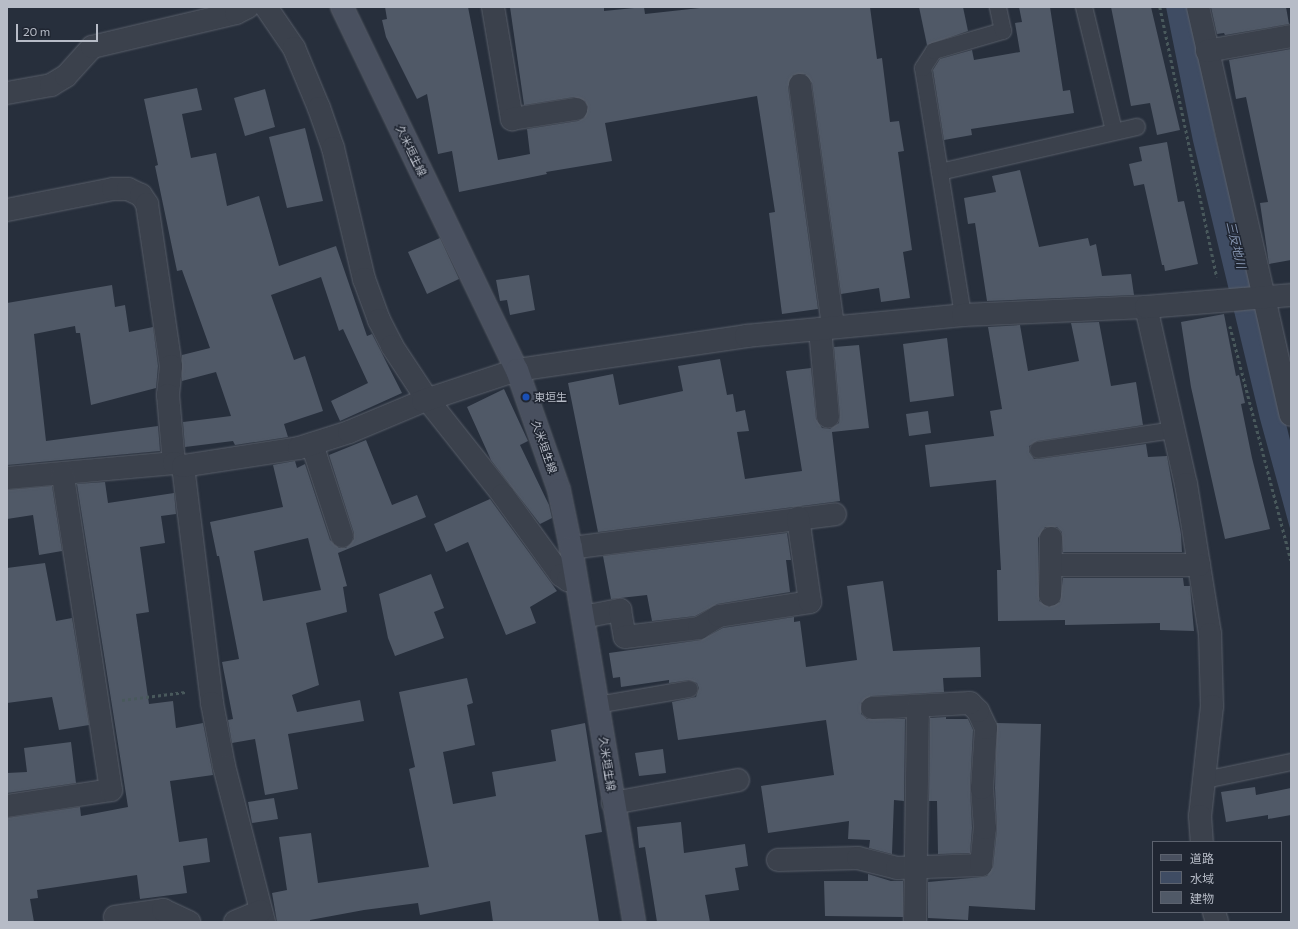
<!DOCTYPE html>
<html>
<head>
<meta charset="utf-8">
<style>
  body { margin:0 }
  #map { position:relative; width:1298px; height:929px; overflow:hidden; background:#272f3c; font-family:Commissioner,"Noto Sans JP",sans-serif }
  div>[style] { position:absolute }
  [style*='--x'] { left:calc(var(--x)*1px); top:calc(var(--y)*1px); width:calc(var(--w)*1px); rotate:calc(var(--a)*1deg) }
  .water>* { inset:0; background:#3f4c63 }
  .building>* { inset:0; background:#505967 }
  .path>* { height:2.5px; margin-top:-1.25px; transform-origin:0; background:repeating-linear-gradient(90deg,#49595c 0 3px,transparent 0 6px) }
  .roads { filter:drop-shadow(0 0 1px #595f6a) drop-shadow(0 0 1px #595f6a) }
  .lane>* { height:16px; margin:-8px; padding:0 8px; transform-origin:8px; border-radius:8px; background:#3b414c }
  .street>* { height:22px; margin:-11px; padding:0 11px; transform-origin:11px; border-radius:11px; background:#3b414c }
  .secondary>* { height:22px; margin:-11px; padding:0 11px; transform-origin:11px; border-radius:11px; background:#49505f }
  .dots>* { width:11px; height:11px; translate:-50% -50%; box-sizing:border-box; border:2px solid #202632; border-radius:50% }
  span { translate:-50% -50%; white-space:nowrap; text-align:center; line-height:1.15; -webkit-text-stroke:3px #202632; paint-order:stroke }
  .street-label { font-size:11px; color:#b7bcc7 }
  .poi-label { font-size:11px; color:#b7bcc7 }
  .left { translate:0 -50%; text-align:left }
  .water-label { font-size:12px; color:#8291ac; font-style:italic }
  .frame { position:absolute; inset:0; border:8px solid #b7bcc7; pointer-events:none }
  .legend { position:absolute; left:1152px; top:841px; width:130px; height:72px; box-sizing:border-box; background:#202632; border:1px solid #5c626e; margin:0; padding:5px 7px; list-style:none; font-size:12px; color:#b7bcc7 }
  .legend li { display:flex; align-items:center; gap:8px; height:20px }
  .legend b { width:20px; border:1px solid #5c626e }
  .scale { position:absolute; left:16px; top:24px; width:82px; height:18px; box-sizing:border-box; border:2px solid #b7bcc7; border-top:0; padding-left:5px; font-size:12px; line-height:14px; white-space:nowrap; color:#b7bcc7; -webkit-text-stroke:3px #202632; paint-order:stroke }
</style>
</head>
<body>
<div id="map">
  <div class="water">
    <i style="clip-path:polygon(1166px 7px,1190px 7px,1215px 135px,1291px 444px,1291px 532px,1260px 419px,1193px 141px)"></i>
  </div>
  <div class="building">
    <i style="clip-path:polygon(385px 7px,468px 7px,498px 160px,530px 154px,527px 129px,578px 121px,584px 118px,588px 107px,585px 101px,574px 97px,524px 105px,510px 7px,604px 7px,604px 11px,644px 7px,645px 14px,709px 7px,870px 7px,877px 59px,882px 58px,890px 122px,899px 121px,904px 151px,898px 152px,912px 250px,903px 252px,910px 298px,881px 302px,879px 288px,841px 294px,812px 83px,805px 74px,793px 75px,788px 87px,818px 309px,782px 314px,769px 213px,775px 212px,757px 96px,605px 123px,612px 161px,546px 172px,547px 174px,459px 192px,452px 151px,438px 154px,427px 94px,417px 99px,386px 37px,382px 20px,387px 19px)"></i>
    <i style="clip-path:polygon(919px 7px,963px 7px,968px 31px,927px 45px)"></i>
    <i style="clip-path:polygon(1019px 7px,1050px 7px,1063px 91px,1070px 90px,1074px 113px,971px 129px,972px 135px,944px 140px,933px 70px,940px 59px,972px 50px,974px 60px,1020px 52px,1015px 23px,1022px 22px)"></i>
    <i style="clip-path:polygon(1111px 7px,1151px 7px,1180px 130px,1157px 135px,1150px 103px,1131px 106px)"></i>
    <i style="clip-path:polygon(1211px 7px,1286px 7px,1289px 24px,1225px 35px,1224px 33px,1217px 34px)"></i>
    <i style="clip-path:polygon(1291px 49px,1291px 260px,1269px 264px,1260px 203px,1268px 202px,1246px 97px,1236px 99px,1229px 60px)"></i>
    <i style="clip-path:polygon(197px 88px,202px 110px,182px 114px,191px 158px,216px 153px,227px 206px,259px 196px,279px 266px,336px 246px,367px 336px,372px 334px,402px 393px,340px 421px,331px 401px,368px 383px,343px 329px,339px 331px,321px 277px,271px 295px,294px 360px,305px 356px,323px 411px,284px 424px,288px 437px,235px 445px,233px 441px,185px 447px,183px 422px,231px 416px,216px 372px,182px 381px,182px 355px,210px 348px,182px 270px,177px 271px,155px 166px,158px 165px,144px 99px)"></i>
    <i style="clip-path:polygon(265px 89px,275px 127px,245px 136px,234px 98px)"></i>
    <i style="clip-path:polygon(305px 128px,323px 201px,287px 208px,269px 137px)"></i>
    <i style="clip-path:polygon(1167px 142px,1178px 202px,1184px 201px,1198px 264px,1165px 271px,1164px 265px,1162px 265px,1144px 184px,1134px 186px,1129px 164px,1142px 161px,1139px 147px)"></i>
    <i style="clip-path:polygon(1020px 170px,1039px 247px,1088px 238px,1090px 246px,1096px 244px,1102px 276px,1131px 274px,1134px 295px,987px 301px,975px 223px,968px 224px,964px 198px,996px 192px,992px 176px)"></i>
    <i style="clip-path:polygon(440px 238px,459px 279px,427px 294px,408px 252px)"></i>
    <i style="clip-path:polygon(529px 275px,535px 310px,510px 315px,507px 300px,500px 301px,496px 280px)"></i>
    <i style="clip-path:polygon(112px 285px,115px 307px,125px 305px,129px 332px,153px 327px,158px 366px,156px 388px,91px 405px,80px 333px,76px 333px,75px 326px,34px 334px,46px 441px,158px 426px,160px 451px,7px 465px,7px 303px)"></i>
    <i style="clip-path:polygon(1224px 314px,1236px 376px,1239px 375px,1245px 403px,1241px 404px,1252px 458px,1270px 529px,1225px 539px,1191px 387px,1181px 322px)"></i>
    <i style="clip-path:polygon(1099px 322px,1111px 386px,1136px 382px,1143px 425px,1037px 441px,1029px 446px,1029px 452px,1034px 459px,1039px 459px,1146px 444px,1148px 457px,1167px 456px,1181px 534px,1182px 552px,1063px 552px,1062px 532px,1057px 527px,1045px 527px,1038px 538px,1039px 601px,1049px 607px,1060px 602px,1063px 578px,1183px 578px,1184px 586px,1190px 586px,1194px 631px,1160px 630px,1160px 623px,1065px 625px,1065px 620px,998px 621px,997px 570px,1001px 570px,996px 480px,930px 487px,925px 445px,994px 436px,990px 411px,1002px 409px,988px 327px,1020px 325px,1028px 371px,1079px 361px,1071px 323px)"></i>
    <i style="clip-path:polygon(947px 338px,954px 396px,910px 402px,903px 344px)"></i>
    <i style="clip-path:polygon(859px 345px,869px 428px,832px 432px,840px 501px,598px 532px,568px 383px,613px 374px,619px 405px,683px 391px,678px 366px,720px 359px,727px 395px,733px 394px,736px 412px,745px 410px,749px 431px,737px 432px,745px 479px,802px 471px,786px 371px,811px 368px,816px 419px,822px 428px,830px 429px,839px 423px,840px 416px,834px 347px)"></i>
    <i style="clip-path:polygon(504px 389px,528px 441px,520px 445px,549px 505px,552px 518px,540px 524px,491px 460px,467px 407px)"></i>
    <i style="clip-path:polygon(928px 411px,931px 433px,909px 436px,906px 414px)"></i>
    <i style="clip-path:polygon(evenodd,366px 440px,392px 505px,417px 495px,426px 517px,338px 553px,347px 586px,343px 587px,347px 612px,306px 623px,319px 685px,292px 695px,297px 712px,360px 700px,364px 721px,288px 734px,298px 789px,265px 795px,255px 739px,232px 743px,228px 720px,233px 719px,222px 662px,239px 659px,219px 556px,217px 556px,210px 522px,283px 507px,273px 465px,295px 461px,297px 468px,305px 464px,330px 540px,339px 548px,346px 548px,354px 539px,354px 533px,329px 455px,366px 440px,308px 538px,321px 590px,263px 601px,254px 551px,308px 538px)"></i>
    <i style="clip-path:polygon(105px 482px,108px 503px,174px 493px,176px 514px,161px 516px,165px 543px,140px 547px,149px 612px,136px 614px,149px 704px,173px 701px,176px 728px,203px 723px,213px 775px,170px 781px,179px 842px,207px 838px,210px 862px,183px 866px,187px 893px,140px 899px,137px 875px,37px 890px,38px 898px,30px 899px,34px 922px,7px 922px,7px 818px,80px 807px,81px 816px,128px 807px,77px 484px)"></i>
    <i style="clip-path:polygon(52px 486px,62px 551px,39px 555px,33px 515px,7px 519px,7px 490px)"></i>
    <i style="clip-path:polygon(490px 499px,557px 591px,530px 607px,536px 623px,506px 635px,468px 542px,446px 552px,434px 524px)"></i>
    <i style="clip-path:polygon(787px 533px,791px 560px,786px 560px,790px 592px,717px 604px,695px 616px,652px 621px,647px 595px,611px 599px,603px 556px)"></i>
    <i style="clip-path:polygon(45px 563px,56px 621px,72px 618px,89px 725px,59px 730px,52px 697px,7px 703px,7px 568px)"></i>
    <i style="clip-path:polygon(431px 574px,444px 608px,434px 612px,444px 638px,395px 656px,388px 638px,379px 594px)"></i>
    <i style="clip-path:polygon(883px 581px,893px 651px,980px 647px,981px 677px,943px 678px,944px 692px,871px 696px,861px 703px,861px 714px,867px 719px,905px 719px,904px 801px,894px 800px,892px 854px,869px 848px,870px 840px,848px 839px,849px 821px,768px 833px,761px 786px,834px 775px,826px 720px,678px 740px,672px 702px,696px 697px,699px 688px,697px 683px,689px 680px,669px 683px,669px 680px,621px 687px,620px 677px,613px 678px,609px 653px,701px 640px,723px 628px,794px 617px,794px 622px,800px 621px,806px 667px,857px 660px,847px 586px)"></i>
    <i style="clip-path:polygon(467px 678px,473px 703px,467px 705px,475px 745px,443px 752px,453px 804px,496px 796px,492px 772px,556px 761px,551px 730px,585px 723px,602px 832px,585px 835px,599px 922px,493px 922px,490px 901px,420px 915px,418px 903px,364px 910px,310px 920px,310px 922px,277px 922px,272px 893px,287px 890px,279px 837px,311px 833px,318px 883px,429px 867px,409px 769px,415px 767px,399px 692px)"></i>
    <i style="clip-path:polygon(946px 717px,946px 719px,968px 719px,973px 730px,970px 787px,972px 828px,970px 853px,938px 854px,937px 801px,929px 801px,930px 718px)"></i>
    <i style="clip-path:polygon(997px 723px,1041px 724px,1035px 910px,969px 906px,968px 920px,928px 918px,928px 882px,982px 877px,987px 876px,993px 867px,997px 829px,995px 788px)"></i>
    <i style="clip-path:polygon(71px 742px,76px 783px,7px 793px,7px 773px,27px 772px,24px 748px)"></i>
    <i style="clip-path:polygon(663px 749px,666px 773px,639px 776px,635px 753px)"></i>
    <i style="clip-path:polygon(1255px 787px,1256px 795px,1291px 788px,1291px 815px,1268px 819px,1268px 815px,1226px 822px,1221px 792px)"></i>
    <i style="clip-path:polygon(274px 798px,278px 819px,252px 823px,248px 802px)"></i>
    <i style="clip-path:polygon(681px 822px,684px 853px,745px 844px,748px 866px,735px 868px,739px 890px,705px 895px,710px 922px,657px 922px,645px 847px,639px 848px,637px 827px)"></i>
    <i style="clip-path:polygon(868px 874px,891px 881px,903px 881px,903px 917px,825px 916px,824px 881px,868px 881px)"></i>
  </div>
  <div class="path">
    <i style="--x:1160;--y:7;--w:276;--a:78.1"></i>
    <i style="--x:1230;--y:326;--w:242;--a:75.4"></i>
    <i style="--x:122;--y:700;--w:64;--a:-7.2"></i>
  </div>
  <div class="roads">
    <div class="lane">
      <i style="--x:1084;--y:7;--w:128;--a:76.4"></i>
      <i style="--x:940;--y:172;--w:202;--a:-12.9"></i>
      <i style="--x:963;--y:315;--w:250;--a:-99.2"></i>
      <i style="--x:923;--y:68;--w:20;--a:-57"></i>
      <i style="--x:934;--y:51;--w:72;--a:-16.2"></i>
      <i style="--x:1003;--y:31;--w:25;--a:-102"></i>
      <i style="--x:1038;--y:450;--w:137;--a:-8.4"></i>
      <i style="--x:597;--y:705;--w:94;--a:-9.8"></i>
      <i style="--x:1205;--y:780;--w:88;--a:-11.8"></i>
    </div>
    <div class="street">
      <i style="--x:266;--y:7;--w:50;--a:55.7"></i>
      <i style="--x:294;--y:48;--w:65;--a:67.4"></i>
      <i style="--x:319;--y:108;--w:42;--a:70.7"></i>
      <i style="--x:333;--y:148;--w:135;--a:76.7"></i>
      <i style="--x:364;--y:279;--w:44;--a:69.9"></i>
      <i style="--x:379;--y:320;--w:29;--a:63"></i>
      <i style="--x:392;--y:346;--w:64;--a:56.6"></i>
      <i style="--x:427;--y:399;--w:122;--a:51.6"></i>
      <i style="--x:503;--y:495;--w:99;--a:54.1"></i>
      <i style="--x:561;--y:575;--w:9;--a:36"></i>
      <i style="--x:568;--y:580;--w:8;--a:7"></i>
      <i style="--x:493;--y:7;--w:114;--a:80.4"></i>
      <i style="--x:512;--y:119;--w:65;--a:-8.9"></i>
      <i style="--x:1198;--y:7;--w:418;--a:77.2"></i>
      <i style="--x:1207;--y:51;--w:85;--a:-10.1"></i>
      <i style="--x:800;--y:85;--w:244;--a:82.2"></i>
      <i style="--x:7;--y:93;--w:45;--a:-10.3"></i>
      <i style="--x:51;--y:85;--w:17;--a:-31"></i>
      <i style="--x:66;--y:76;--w:39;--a:-48"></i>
      <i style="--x:92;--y:47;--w:148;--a:-13.3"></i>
      <i style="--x:236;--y:13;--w:13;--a:-27"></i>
      <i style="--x:7;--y:210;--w:108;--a:-11.2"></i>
      <i style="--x:113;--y:189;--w:15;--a:0"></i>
      <i style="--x:128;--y:189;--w:14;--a:25"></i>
      <i style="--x:141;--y:195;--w:11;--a:56"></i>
      <i style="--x:147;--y:204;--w:164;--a:81.6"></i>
      <i style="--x:171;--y:366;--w:29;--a:96"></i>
      <i style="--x:168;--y:395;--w:68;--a:85"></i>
      <i style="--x:1146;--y:307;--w:181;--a:77.3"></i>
      <i style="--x:1186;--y:484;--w:152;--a:80.9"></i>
      <i style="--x:1210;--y:634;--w:72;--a:88.4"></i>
      <i style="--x:1212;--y:706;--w:111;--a:96.2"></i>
      <i style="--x:1200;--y:816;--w:26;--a:86"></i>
      <i style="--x:820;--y:329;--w:88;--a:84.8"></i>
      <i style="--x:312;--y:444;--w:97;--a:71.9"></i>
      <i style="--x:183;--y:466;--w:239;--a:83"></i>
      <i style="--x:212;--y:703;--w:64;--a:79.2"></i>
      <i style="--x:224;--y:766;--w:161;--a:75.6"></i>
      <i style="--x:7;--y:478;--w:168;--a:-5.1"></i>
      <i style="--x:174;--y:463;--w:9;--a:18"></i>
      <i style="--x:183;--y:466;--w:117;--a:-8.8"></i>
      <i style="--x:299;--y:448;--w:52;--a:-17.7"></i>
      <i style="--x:349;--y:432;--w:80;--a:-22.7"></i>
      <i style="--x:423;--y:401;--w:99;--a:-18.3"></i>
      <i style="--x:517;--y:370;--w:232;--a:-8.4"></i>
      <i style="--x:746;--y:336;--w:218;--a:-5.5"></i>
      <i style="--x:963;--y:315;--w:183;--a:-2.5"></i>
      <i style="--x:1146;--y:307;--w:145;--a:-4.7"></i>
      <i style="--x:571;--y:548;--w:266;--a:-7.3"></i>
      <i style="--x:1051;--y:565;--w:148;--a:0"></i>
      <i style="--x:1050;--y:595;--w:57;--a:-89"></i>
      <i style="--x:583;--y:617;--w:38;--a:-11"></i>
      <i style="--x:620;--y:610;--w:27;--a:80"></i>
      <i style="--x:625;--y:637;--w:75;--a:-6.9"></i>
      <i style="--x:699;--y:628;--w:23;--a:-31"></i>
      <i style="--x:719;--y:616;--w:92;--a:-8.7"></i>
      <i style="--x:810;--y:602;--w:85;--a:-98.1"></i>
      <i style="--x:613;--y:803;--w:127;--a:-10.4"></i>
      <i style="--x:7;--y:806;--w:105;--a:-8.7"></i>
      <i style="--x:111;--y:790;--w:319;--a:-98.7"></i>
      <i style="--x:778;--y:860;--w:80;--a:-1.4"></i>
      <i style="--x:858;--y:858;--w:40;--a:14.4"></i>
      <i style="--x:897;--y:868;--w:84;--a:-2"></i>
      <i style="--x:981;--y:865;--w:37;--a:-84"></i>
      <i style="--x:985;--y:828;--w:40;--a:-94.3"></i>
      <i style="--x:982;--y:788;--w:60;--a:-86.2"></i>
      <i style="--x:986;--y:728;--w:19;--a:-115"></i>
      <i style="--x:978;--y:711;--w:11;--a:-135"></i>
      <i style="--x:970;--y:703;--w:98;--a:177.1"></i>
      <i style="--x:1214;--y:912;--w:10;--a:73"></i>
      <i style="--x:115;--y:917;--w:49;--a:-8.3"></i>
      <i style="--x:163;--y:910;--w:29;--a:25"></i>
      <i style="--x:235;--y:922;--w:28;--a:-23"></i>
      <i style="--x:915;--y:922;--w:216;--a:-89.2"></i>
    </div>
    <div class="secondary">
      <i style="--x:342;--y:7;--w:403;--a:64.3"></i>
      <i style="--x:517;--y:370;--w:127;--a:70.7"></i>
      <i style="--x:559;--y:490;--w:59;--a:78.3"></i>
      <i style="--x:571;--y:548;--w:379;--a:80.4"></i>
    </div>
  </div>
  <div class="dots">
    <i style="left:526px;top:397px;background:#1a4fb4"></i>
  </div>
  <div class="street-label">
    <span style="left:411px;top:151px;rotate:64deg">久米垣生線</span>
    <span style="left:544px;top:447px;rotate:71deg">久米垣生線</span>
    <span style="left:607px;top:764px;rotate:81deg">久米垣生線</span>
  </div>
  <div class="poi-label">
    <span class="left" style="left:534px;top:397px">東垣生</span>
  </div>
  <div class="water-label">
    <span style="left:1236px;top:245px;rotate:77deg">三反地川</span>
  </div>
  <div class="frame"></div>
  <ul class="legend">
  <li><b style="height:5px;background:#49505f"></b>道路</li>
  <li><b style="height:11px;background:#3f4c63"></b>水域</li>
  <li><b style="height:11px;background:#505967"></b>建物</li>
  </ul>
  <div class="scale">20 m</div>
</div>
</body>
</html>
